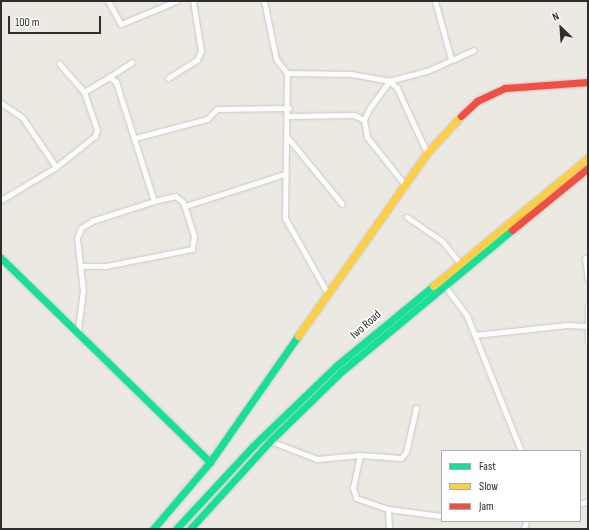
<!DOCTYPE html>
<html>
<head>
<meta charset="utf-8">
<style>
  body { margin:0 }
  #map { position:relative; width:589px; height:530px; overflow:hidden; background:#ece9e3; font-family:"Sofia Sans Condensed",sans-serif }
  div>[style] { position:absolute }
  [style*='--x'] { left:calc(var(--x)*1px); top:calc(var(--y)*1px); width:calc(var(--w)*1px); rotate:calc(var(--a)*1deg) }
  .roads { filter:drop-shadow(0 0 1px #c9c8c8) drop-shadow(0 0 1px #c9c8c8) }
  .street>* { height:5px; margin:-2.5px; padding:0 2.5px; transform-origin:2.5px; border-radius:2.5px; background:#fcfcfb }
  .fast>* { height:7px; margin:-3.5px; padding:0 3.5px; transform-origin:3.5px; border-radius:3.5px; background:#16e098 }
  .slow>* { height:7px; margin:-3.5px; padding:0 3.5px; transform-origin:3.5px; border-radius:3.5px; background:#ffcf43 }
  .jam>* { height:7px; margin:-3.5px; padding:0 3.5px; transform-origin:3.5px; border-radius:3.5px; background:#f24e42 }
  span { translate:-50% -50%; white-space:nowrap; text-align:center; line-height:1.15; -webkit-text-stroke:3.5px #fff; paint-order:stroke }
  .street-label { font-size:12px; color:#2e2e2e }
  .frame { position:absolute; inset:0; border:2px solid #2e2e2e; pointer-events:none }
  .legend { position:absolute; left:441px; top:450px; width:140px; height:72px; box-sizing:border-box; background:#fff; border:1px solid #ababab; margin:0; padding:5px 7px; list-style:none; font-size:12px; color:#2e2e2e }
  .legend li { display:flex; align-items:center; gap:8px; height:20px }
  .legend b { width:20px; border:1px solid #ababab }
  .north { position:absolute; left:541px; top:8px; width:40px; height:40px; -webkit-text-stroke:3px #fff; paint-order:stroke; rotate:335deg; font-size:11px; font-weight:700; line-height:16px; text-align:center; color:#2e2e2e }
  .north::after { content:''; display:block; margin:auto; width:14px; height:18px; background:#2e2e2e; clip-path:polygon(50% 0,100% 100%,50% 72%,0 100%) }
  .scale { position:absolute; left:8px; top:16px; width:93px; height:18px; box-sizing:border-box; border:2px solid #2e2e2e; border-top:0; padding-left:5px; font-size:12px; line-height:14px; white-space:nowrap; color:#2e2e2e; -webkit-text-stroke:3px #fff; paint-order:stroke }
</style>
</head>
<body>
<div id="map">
  <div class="roads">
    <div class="street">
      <i style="--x:108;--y:1;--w:26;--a:61"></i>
      <i style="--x:121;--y:24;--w:60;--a:-22.7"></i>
      <i style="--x:264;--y:1;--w:59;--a:78.3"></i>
      <i style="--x:276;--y:59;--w:18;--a:52"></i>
      <i style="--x:287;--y:73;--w:145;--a:90.8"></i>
      <i style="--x:285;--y:218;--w:87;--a:60.5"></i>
      <i style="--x:435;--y:1;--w:60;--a:74.6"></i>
      <i style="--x:287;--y:73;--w:64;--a:0.9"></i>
      <i style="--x:351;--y:74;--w:39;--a:10"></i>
      <i style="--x:389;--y:81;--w:11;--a:41"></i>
      <i style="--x:397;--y:88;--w:72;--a:65.2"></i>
      <i style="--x:109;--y:77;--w:27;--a:-33"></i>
      <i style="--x:168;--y:78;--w:34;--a:-32"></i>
      <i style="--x:197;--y:60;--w:10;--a:-66"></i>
      <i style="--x:201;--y:51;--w:51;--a:-99.1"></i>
      <i style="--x:84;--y:92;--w:29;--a:-31"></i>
      <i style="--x:109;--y:77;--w:9;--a:36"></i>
      <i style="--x:116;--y:82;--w:125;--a:72.3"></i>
      <i style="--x:1;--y:103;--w:25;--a:34"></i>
      <i style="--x:22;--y:117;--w:60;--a:55.8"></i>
      <i style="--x:289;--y:116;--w:65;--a:-0.9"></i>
      <i style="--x:354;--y:115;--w:11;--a:27"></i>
      <i style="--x:135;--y:138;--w:74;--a:-14.8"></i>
      <i style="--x:207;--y:119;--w:14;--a:-45"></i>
      <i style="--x:217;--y:109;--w:72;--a:-0.8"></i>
      <i style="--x:288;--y:138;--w:85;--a:50.7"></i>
      <i style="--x:405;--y:185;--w:61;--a:-128.4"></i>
      <i style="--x:367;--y:137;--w:17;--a:-100"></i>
      <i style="--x:364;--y:120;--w:12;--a:-66"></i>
      <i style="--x:369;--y:109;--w:34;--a:-54"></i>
      <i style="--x:389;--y:81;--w:39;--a:-15"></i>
      <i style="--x:427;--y:71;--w:51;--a:-24.1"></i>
      <i style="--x:1;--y:200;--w:64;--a:-31"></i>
      <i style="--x:56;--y:167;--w:50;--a:-38.5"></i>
      <i style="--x:95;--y:136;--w:6;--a:-72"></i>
      <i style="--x:97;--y:130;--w:40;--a:-108.9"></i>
      <i style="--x:84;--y:92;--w:38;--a:-131"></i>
      <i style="--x:185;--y:206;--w:104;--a:-17.9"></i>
      <i style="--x:407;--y:217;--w:42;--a:34.4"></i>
      <i style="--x:442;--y:241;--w:27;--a:51"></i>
      <i style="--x:585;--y:258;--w:22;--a:82"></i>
      <i style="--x:444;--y:285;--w:39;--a:53"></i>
      <i style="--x:467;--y:316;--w:145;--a:68.2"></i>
      <i style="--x:588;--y:306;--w:35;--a:90"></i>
      <i style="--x:78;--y:330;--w:39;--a:-83"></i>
      <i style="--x:83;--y:291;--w:53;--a:-96.5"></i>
      <i style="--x:77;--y:238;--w:11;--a:-68"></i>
      <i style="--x:81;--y:228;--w:13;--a:-32"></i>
      <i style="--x:92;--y:221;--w:65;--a:-17.9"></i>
      <i style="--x:154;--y:201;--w:22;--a:-13"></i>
      <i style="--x:175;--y:196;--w:10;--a:37"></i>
      <i style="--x:183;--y:202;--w:36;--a:72"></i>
      <i style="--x:194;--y:236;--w:13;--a:99"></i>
      <i style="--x:192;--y:249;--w:89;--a:168.9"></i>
      <i style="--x:105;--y:266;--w:24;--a:180"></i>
      <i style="--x:475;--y:335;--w:93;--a:-6.2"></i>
      <i style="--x:567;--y:325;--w:19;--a:3"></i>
      <i style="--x:270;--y:441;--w:50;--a:21"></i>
      <i style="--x:317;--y:459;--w:43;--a:-5.3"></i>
      <i style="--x:360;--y:455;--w:41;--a:4.2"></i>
      <i style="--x:401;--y:458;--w:8;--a:-50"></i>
      <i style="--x:406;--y:452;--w:45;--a:-77.2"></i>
      <i style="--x:360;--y:455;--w:34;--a:102"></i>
      <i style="--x:353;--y:488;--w:10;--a:73"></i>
      <i style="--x:356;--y:498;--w:34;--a:19"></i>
      <i style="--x:388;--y:509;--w:54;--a:7.4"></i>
      <i style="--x:580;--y:503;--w:8;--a:-7"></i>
      <i style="--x:388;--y:509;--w:20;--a:87"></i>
      <i style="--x:524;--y:529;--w:8;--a:-76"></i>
    </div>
    <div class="fast">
      <i style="--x:1;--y:258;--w:292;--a:44.3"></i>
      <i style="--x:153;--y:529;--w:88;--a:-49.6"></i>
      <i style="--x:210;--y:462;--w:154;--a:-55.1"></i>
      <i style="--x:176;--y:529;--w:113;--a:-47.1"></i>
      <i style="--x:253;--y:446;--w:115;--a:-43.9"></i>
      <i style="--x:336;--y:366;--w:126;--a:-39.5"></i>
      <i style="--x:190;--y:529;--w:119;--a:-47.7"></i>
      <i style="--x:270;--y:441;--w:100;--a:-44.2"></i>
      <i style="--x:342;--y:371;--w:221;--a:-39.7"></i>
    </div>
    <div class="slow">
      <i style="--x:433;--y:286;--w:201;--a:-39.6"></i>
      <i style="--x:298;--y:336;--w:224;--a:-54.8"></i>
      <i style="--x:427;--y:153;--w:50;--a:-47.4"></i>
    </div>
    <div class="jam">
      <i style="--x:461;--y:116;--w:22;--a:-43"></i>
      <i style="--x:477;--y:101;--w:31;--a:-25"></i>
      <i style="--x:505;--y:88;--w:83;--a:-4.1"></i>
      <i style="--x:512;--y:230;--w:98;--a:-39.2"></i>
    </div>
  </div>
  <div class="street-label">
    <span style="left:366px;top:325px;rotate:-41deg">Iwo Road</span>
  </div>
  <div class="frame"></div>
  <ul class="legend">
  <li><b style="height:5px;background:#16e098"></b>Fast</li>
  <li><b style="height:5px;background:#ffcf43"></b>Slow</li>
  <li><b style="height:5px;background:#f24e42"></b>Jam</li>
  </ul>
  <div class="north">N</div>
  <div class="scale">100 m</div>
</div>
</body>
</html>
